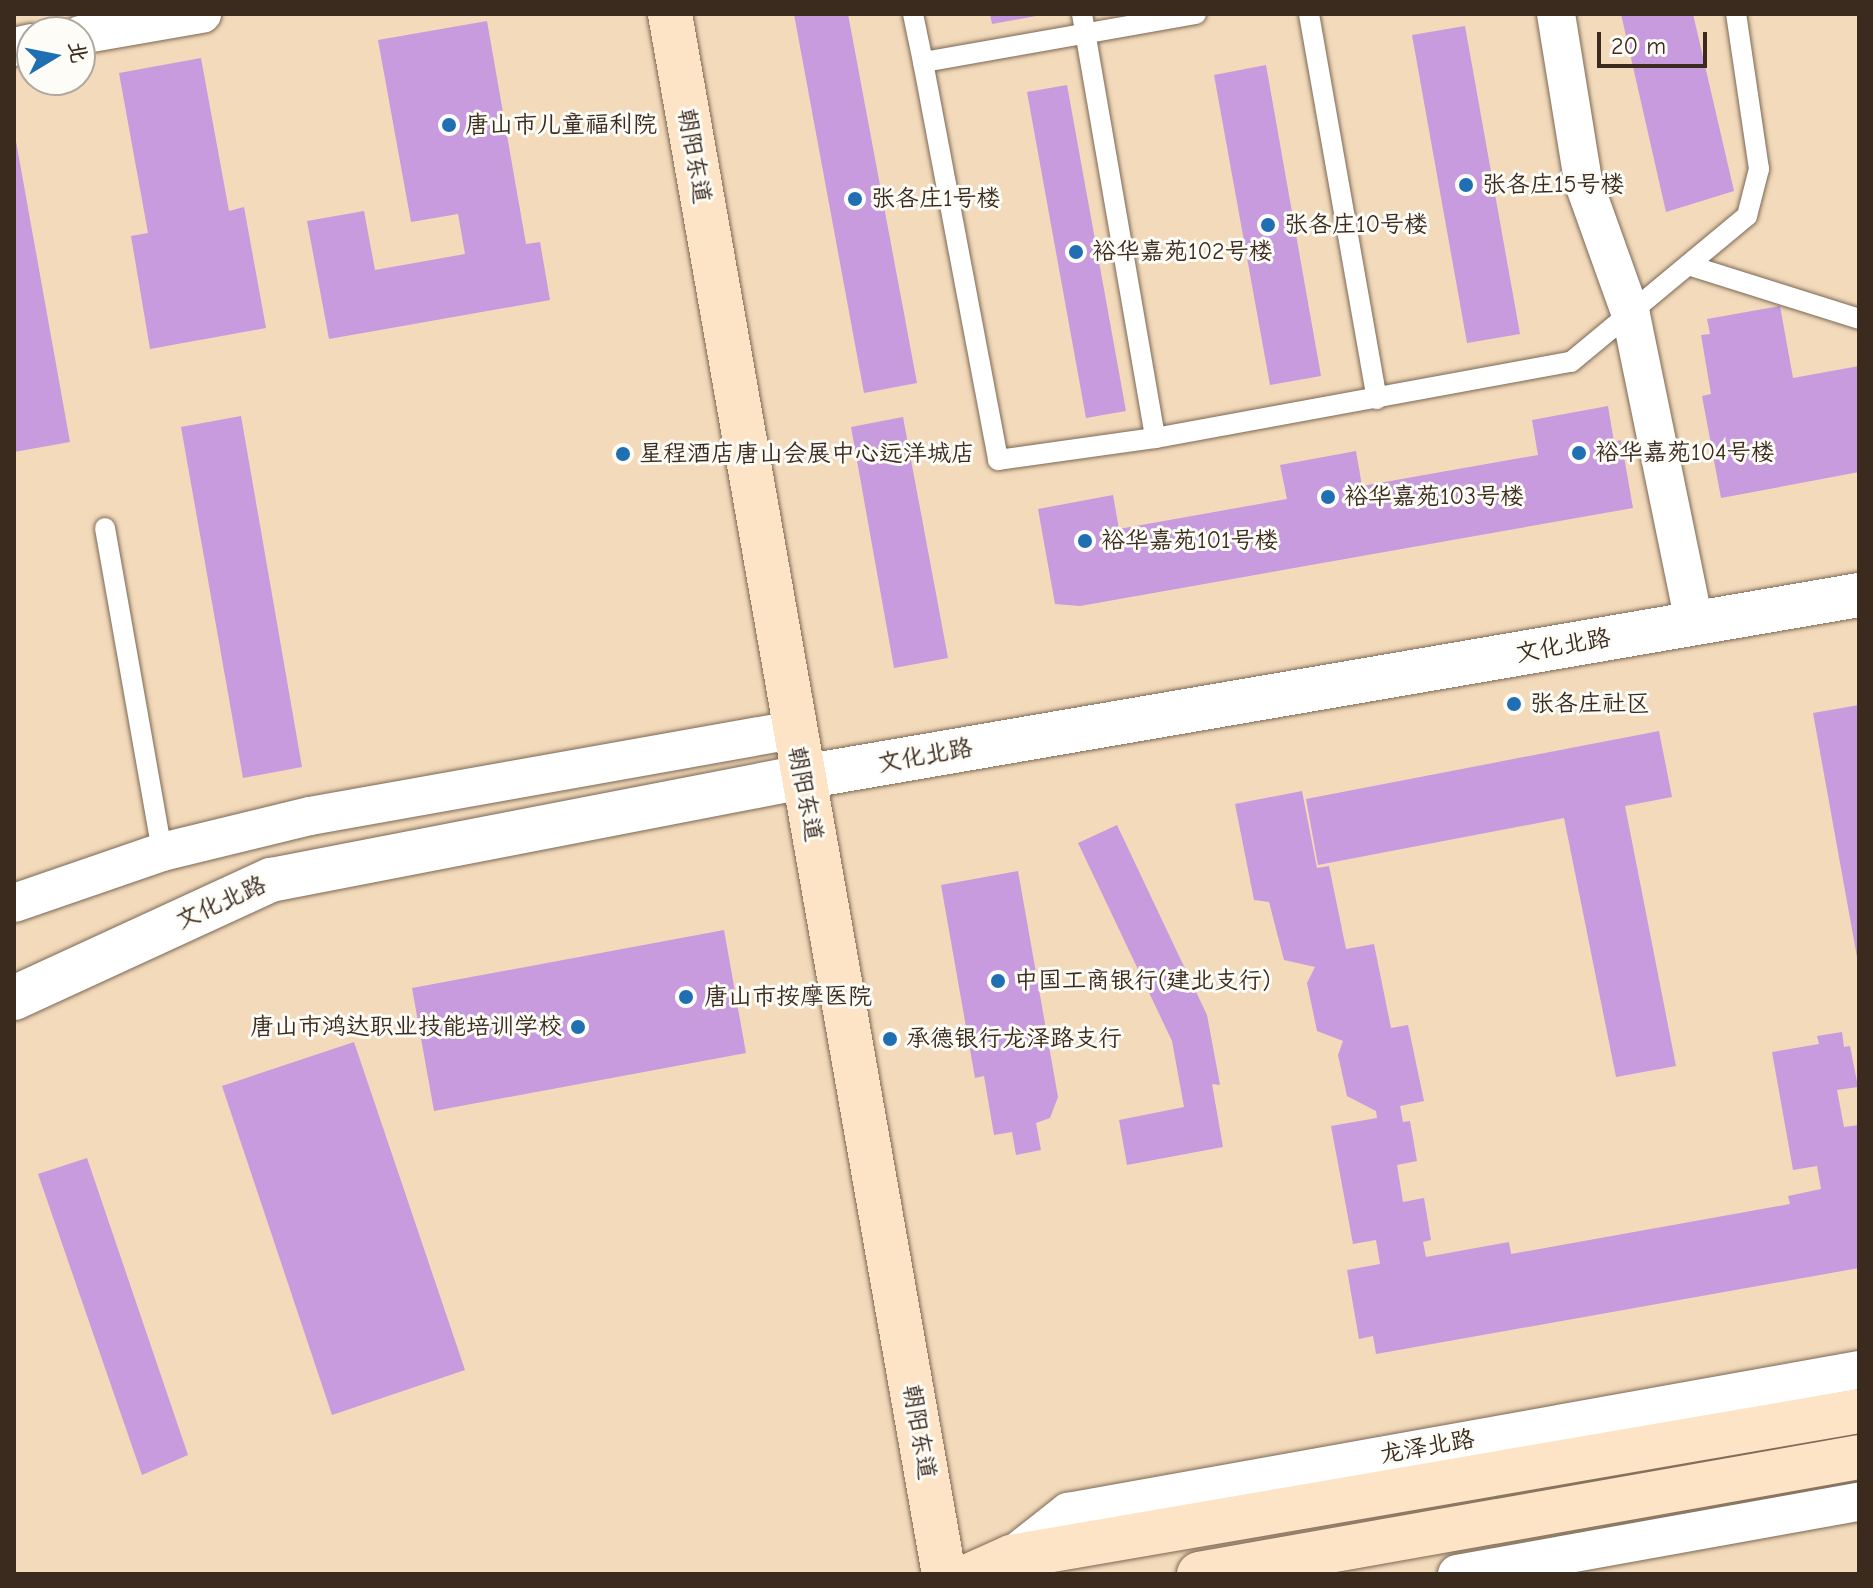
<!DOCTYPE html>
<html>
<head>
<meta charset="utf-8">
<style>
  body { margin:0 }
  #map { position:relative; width:1873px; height:1588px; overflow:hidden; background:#f3dabb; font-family:"Comic Neue","LXGW WenKai TC",sans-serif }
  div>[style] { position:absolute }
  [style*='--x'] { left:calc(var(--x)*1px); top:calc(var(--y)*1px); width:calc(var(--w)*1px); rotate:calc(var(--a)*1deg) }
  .building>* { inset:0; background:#c79bde }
  .roads { filter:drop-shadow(0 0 2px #7b6855) drop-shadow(0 0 2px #7b6855) }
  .service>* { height:20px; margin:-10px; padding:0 10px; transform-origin:10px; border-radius:10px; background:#fff }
  .minor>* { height:38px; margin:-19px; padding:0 19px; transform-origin:19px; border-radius:19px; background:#fff }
  .tertiary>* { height:44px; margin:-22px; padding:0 22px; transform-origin:22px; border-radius:22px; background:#fff }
  .secondary>* { height:44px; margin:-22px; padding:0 22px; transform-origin:22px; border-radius:22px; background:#fee4c6 }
  .dots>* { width:22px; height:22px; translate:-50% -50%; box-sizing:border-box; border:4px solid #fdfcf7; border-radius:50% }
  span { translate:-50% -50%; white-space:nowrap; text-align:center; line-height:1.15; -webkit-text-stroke:6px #fdfcf7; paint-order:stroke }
  .poi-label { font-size:24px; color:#3b2a1e }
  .left { translate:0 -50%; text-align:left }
  .right { translate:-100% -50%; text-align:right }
  .street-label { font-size:24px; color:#3b2a1e }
  .frame { position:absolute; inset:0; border:16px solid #3b2a1e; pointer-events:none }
  .north { position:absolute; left:16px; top:16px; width:80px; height:80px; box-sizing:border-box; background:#fdfcf7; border:2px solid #afa8a0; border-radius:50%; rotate:80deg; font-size:22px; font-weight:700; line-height:32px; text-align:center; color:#3b2a1e }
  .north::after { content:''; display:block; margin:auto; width:28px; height:36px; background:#1f6fb2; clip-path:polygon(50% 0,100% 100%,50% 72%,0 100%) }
  .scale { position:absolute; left:1597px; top:32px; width:110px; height:36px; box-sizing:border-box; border:4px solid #3b2a1e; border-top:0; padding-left:10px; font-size:24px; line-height:28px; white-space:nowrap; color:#3b2a1e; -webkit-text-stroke:6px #fdfcf7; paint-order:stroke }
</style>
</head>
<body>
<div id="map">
  <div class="building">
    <i style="clip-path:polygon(794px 14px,848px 14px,917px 383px,864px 393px)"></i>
    <i style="clip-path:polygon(990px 14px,1036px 14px,1036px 16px,992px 24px)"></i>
    <i style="clip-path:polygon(1621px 14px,1693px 14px,1734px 191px,1666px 212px)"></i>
    <i style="clip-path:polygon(487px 21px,526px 244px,540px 242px,550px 300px,329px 339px,307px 221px,364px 211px,375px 270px,465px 254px,458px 214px,411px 222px,378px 40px)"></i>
    <i style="clip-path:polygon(1465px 26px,1520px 334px,1467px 343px,1412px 35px)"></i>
    <i style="clip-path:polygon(201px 58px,229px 211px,244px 207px,266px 328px,150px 349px,131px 236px,148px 233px,119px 73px)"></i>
    <i style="clip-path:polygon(1266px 65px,1321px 376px,1270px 385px,1214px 75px)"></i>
    <i style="clip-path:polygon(1067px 85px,1126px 411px,1086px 418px,1027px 92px)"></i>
    <i style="clip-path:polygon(14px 130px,70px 442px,14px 452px)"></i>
    <i style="clip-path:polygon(1780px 306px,1793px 378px,1859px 366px,1859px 472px,1721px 498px,1702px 396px,1711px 394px,1701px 335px,1710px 334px,1707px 319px)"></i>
    <i style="clip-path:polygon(1608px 406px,1614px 442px,1621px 440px,1633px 508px,1080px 606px,1055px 604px,1038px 509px,1113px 495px,1119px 529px,1287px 499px,1280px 465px,1356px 451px,1362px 486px,1538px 455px,1532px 420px)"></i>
    <i style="clip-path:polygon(241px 416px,302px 767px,243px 778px,181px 427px)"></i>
    <i style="clip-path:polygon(903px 417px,948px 658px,894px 668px,851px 427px)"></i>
    <i style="clip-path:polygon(1859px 705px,1859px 957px,1857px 957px,1813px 713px)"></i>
    <i style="clip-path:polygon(1659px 731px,1672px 797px,1625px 806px,1676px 1066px,1616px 1077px,1564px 818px,1318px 865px,1306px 799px)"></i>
    <i style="clip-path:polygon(1302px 791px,1317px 868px,1329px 866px,1346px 949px,1374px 944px,1391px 1028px,1408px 1025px,1424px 1101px,1400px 1106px,1403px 1122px,1410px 1121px,1417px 1161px,1397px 1165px,1403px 1202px,1424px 1198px,1431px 1240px,1423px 1242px,1426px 1257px,1509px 1242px,1511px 1254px,1790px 1204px,1788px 1196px,1821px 1189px,1817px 1166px,1793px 1170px,1772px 1052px,1819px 1044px,1817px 1036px,1842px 1032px,1844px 1047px,1850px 1046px,1858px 1087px,1837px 1090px,1844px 1127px,1859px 1125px,1859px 1268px,1376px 1354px,1373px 1336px,1359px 1339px,1347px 1270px,1380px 1264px,1376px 1240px,1353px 1244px,1331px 1126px,1377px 1118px,1376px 1111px,1347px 1096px,1338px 1055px,1343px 1041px,1317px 1031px,1307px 983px,1315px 967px,1284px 960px,1269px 902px,1254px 900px,1235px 804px)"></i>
    <i style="clip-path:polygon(1117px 825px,1207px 1015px,1220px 1085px,1212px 1084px,1223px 1147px,1127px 1165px,1119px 1120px,1184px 1107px,1172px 1041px,1078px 843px)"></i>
    <i style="clip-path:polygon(1018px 871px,1058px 1097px,1050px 1118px,1036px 1123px,1041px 1150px,1016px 1155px,1012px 1132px,994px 1135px,984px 1076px,975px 1078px,941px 885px)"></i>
    <i style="clip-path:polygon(724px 930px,746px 1053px,434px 1111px,412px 988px)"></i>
    <i style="clip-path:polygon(354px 1042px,465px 1370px,332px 1415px,222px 1086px)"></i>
    <i style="clip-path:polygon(87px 1158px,188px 1455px,142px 1475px,38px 1174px)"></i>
  </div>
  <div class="roads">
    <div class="service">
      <i style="--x:913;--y:14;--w:49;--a:78.2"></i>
      <i style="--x:1082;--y:14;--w:430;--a:80.2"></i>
      <i style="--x:1196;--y:14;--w:277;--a:170"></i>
      <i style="--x:923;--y:62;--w:405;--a:79.3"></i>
      <i style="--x:998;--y:460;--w:159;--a:-8"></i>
      <i style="--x:1155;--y:438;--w:423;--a:-10.4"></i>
      <i style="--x:1571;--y:362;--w:229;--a:-39.7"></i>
      <i style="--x:1747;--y:216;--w:49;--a:-75.7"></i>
      <i style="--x:1759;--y:169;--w:157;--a:-98.4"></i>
      <i style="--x:1309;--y:14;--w:391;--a:80"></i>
      <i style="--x:1688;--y:265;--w:179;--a:17.5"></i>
      <i style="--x:105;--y:528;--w:329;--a:80"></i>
    </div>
    <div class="minor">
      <i style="--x:1556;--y:14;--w:169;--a:80.8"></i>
      <i style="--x:1583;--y:181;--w:142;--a:70.3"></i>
      <i style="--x:1631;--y:315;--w:314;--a:78.4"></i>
      <i style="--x:80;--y:35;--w:124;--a:-9.8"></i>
      <i style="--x:14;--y:47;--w:18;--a:-13"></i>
      <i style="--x:14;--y:903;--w:157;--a:-19"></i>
      <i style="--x:162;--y:852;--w:152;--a:-13.7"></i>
      <i style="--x:310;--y:816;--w:491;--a:-10.1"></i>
      <i style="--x:1011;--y:1557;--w:73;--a:-38.3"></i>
      <i style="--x:1068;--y:1512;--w:804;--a:-10.18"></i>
      <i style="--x:1457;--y:1574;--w:408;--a:-10.2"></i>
    </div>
    <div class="tertiary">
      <i style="--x:14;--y:998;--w:283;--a:-24.7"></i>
      <i style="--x:271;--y:880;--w:542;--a:-10.96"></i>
      <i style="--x:803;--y:777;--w:1072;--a:-9.78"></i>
    </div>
    <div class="secondary">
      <i style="--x:670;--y:14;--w:1584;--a:80.04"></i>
      <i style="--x:973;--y:1574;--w:42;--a:-24.1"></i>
      <i style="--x:1011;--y:1557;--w:860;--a:-9.77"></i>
      <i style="--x:1199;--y:1574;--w:670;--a:-10.05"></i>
    </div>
  </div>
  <div class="dots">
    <i style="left:449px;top:125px;background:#1f6fb2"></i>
    <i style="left:1466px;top:185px;background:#1f6fb2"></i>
    <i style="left:855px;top:199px;background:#1f6fb2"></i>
    <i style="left:1268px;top:225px;background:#1f6fb2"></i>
    <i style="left:1076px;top:252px;background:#1f6fb2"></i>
    <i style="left:1579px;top:453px;background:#1f6fb2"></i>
    <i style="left:623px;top:454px;background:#1f6fb2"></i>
    <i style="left:1328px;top:497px;background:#1f6fb2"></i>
    <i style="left:1085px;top:541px;background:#1f6fb2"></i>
    <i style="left:1514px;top:704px;background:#1f6fb2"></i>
    <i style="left:998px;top:981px;background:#1f6fb2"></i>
    <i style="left:686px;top:997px;background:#1f6fb2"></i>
    <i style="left:578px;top:1027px;background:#1f6fb2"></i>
    <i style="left:890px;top:1039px;background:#1f6fb2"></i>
  </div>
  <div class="poi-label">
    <span class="left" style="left:465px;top:125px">唐山市儿童福利院</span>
    <span class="left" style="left:1482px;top:185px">张各庄15号楼</span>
    <span class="left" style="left:871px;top:199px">张各庄1号楼</span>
    <span class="left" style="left:1284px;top:225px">张各庄10号楼</span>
    <span class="left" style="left:1092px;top:252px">裕华嘉苑102号楼</span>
    <span class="left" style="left:1595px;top:453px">裕华嘉苑104号楼</span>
    <span class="left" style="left:639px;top:454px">星程酒店唐山会展中心远洋城店</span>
    <span class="left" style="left:1344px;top:497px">裕华嘉苑103号楼</span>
    <span class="left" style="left:1101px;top:541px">裕华嘉苑101号楼</span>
    <span class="left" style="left:1530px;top:704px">张各庄社区</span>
    <span class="left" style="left:1014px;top:981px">中国工商银行(建北支行)</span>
    <span class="left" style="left:704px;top:997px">唐山市按摩医院</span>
    <span class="right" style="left:562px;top:1027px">唐山市鸿达职业技能培训学校</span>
    <span class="left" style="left:906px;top:1039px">承德银行龙泽路支行</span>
  </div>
  <div class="street-label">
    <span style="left:694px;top:156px;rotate:80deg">朝阳东道</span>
    <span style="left:1563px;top:646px;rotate:-10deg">文化北路</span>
    <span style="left:925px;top:756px;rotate:-10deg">文化北路</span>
    <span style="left:805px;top:794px;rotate:79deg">朝阳东道</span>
    <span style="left:221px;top:903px;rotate:-24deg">文化北路</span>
    <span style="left:919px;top:1432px;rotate:80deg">朝阳东道</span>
    <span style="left:1427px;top:1447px;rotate:-10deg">龙泽北路</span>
  </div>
  <div class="frame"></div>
  <div class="north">北</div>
  <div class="scale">20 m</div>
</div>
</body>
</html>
